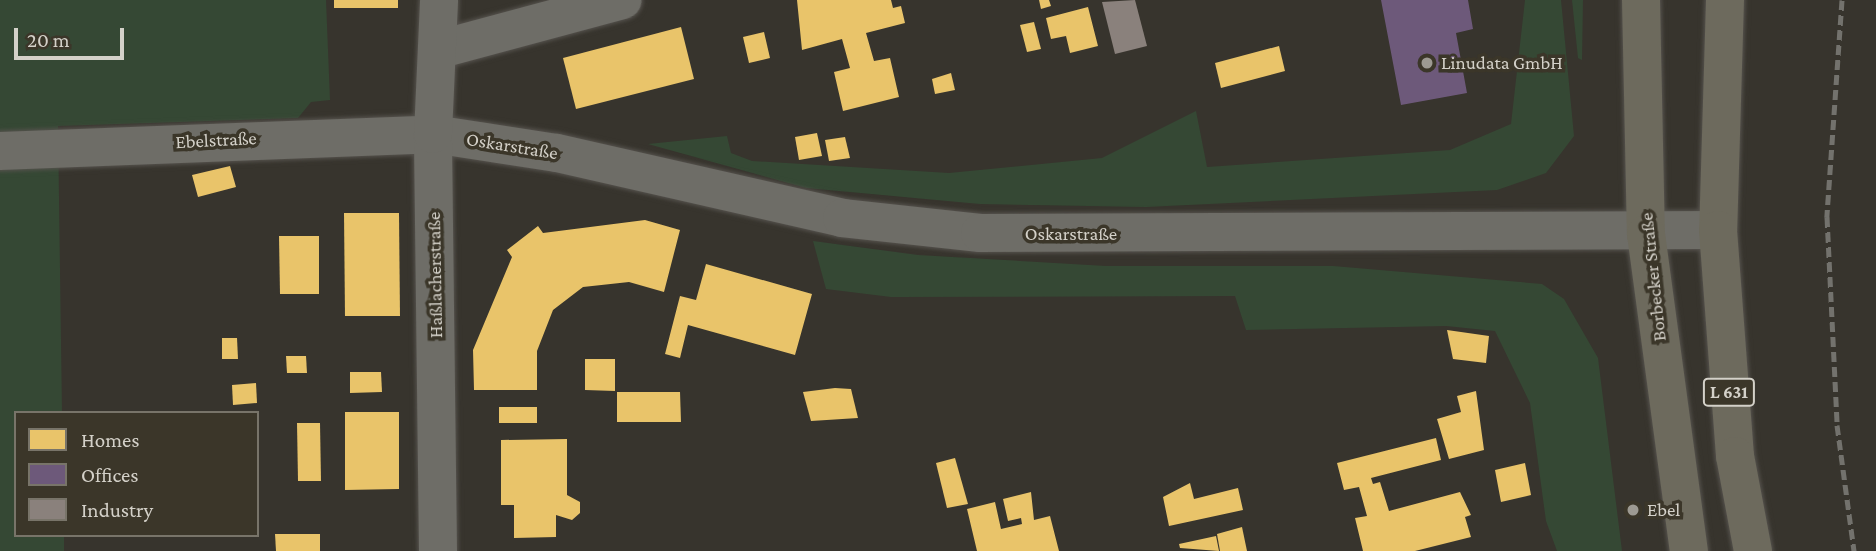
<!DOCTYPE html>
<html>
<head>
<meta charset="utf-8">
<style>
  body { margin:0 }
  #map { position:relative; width:1876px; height:551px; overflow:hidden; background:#37342d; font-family:"Crimson Pro",serif }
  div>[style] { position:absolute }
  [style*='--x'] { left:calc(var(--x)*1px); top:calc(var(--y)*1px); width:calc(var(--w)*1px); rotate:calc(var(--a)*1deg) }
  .green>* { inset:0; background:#354834 }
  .homes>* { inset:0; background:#e9c46a }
  .offices>* { inset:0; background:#6d597a }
  .industry>* { inset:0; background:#8a817c }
  .roads { filter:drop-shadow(0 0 2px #55524d) drop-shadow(0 0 2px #55524d) }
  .minor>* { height:38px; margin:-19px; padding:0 19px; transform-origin:19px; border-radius:19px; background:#6e6d67 }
  .major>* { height:38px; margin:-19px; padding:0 19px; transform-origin:19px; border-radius:19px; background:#6d6a5d }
  .rail>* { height:5px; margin-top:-2.5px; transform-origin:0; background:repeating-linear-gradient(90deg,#73726d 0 10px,transparent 0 15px) }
  .dots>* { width:19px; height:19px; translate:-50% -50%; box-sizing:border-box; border:4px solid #3b3629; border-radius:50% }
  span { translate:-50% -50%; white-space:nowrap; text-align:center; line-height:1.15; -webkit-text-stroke:7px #3b3629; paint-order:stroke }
  .shield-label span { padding:2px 5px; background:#3b3629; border:2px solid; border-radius:5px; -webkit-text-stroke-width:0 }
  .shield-label { font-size:18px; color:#d4d1c9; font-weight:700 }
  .poi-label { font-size:19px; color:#d4d1c9 }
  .left { translate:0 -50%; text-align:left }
  .street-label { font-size:19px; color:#d4d1c9 }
  .legend { position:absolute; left:14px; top:411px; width:245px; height:126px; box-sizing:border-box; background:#3b3629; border:2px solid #787469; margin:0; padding:9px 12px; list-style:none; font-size:21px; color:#d4d1c9 }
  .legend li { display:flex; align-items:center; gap:14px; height:35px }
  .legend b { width:35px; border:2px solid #787469 }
  .scale { position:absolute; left:14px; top:28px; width:110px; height:32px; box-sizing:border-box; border:4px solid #d4d1c9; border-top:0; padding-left:9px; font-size:21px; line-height:24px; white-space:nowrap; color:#d4d1c9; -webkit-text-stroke:5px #3b3629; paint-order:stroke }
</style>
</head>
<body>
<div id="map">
  <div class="green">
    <i style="clip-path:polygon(0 0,326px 0,330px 100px,311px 102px,298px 118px,58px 126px,62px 413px,16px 413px,16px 535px,64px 535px,64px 551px,0 551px)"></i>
    <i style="clip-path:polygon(1525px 0,1561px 0,1574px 136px,1546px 173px,1497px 190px,1146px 207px,980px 204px,806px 188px,648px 144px,727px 136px,731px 153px,752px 161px,949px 173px,1102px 158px,1196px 111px,1207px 167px,1450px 150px,1511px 124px)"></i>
    <i style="clip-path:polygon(1572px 0,1583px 0,1582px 60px,1578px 58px)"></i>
    <i style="clip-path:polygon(813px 241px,918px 255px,1106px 266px,1333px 266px,1542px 284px,1564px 299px,1598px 358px,1622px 551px,1557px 551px,1546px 521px,1530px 403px,1495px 331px,1446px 326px,1246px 330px,1235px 296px,891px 297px,826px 289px)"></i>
  </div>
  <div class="homes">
    <i style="clip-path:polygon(334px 0,398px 0,398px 8px,334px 8px)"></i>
    <i style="clip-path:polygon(797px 0,891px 0,893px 8px,901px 6px,905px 23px,866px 33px,874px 61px,890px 58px,899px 97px,843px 111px,834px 72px,850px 68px,842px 39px,802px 50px)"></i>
    <i style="clip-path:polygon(1039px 0,1049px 0,1051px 6px,1041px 9px)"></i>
    <i style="clip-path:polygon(1088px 7px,1098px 46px,1070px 53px,1066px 36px,1051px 39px,1046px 18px)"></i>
    <i style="clip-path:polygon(1034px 22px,1041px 49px,1027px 52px,1020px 25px)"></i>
    <i style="clip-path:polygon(681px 27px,694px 79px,576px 109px,563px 58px)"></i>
    <i style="clip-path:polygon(764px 32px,770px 58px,749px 63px,743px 37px)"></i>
    <i style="clip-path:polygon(1279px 46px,1285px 71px,1221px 88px,1215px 63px)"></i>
    <i style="clip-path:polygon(951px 73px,955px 90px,935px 94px,932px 79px)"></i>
    <i style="clip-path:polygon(817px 133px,822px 156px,799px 160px,795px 137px)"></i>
    <i style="clip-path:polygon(845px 137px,850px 158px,829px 161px,825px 140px)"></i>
    <i style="clip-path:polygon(230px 166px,236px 187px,198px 197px,192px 175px)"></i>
    <i style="clip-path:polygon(344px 213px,399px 213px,400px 316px,345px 316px)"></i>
    <i style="clip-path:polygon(645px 220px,680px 230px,664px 292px,629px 282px,583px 287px,553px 310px,537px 351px,537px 390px,474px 390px,473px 350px,512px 257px,507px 250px,538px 226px,543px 233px)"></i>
    <i style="clip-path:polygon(279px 236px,319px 236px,319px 294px,280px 294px)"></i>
    <i style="clip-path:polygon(706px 264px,812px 294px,795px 355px,688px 325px,680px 358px,665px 354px,680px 296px,696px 300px)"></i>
    <i style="clip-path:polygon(1447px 330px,1489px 336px,1486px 363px,1453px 359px)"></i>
    <i style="clip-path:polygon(222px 338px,237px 338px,238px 359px,222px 359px)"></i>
    <i style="clip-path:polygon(286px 356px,306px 356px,307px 373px,287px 373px)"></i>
    <i style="clip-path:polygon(585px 359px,615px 359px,615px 391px,585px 390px)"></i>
    <i style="clip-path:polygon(350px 372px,381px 372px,382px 392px,350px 393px)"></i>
    <i style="clip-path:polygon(256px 383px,257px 403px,233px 405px,232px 385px)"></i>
    <i style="clip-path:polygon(835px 388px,851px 389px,858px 418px,811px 421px,803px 392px)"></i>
    <i style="clip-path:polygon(1476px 391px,1484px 450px,1449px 459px,1437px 419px,1461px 412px,1457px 396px)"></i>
    <i style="clip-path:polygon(617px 392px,680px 392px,681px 422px,617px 422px)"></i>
    <i style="clip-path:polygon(499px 407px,537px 407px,537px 423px,499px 423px)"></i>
    <i style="clip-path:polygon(345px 412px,399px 412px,399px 489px,345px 490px)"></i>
    <i style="clip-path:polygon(297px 423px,320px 423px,321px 481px,298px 481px)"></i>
    <i style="clip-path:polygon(1436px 438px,1441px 460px,1371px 478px,1373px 484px,1380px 482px,1389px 511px,1460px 492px,1471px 515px,1465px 517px,1471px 537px,1415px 551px,1363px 551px,1355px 518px,1367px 516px,1359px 487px,1344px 490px,1337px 463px)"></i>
    <i style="clip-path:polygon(567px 439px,567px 495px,580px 502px,580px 513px,572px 520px,556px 515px,556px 537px,514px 538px,514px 505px,501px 505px,501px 440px)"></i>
    <i style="clip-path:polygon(955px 458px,968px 504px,947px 508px,936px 463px)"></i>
    <i style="clip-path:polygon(1525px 463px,1531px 495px,1501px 502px,1495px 470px)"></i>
    <i style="clip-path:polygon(1190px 483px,1194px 499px,1238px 488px,1243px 510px,1169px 526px,1163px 497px)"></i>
    <i style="clip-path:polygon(1031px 492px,1034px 520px,1050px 516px,1059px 551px,977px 551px,967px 509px,995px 502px,1001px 529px,1022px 524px,1021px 518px,1008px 521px,1003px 499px)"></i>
    <i style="clip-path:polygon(1242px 527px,1247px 551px,1220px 551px,1217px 534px)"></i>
    <i style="clip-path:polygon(275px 534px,320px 534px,320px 551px,276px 551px)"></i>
    <i style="clip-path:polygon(1216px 536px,1219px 551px,1180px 548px,1179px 544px)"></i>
  </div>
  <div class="offices">
    <i style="clip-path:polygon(1381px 0,1468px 0,1473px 29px,1456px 33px,1467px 93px,1401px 105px)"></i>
  </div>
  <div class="industry">
    <i style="clip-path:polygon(1135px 0,1147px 46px,1115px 54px,1102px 2px)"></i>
  </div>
  <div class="roads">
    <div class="minor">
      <i style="--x:441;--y:49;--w:188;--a:-15.1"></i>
      <i style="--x:0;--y:151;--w:433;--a:-2.2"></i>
      <i style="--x:433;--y:134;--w:125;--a:8.7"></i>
      <i style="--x:557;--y:153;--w:292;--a:12.8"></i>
      <i style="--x:842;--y:218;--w:139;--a:6.2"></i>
      <i style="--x:980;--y:233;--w:738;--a:-0.23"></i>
      <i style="--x:438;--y:551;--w:417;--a:-90.7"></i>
      <i style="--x:433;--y:134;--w:134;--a:-87.4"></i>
    </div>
    <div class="major">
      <i style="--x:1641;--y:0;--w:234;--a:88.8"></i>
      <i style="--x:1646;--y:234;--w:320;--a:82.3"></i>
      <i style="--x:1725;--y:0;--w:230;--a:91.7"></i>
      <i style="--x:1718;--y:230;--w:227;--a:85.7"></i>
      <i style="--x:1735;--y:456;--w:97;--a:79.3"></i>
    </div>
  </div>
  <div class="rail">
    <i style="--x:1842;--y:0;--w:218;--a:94"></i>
    <i style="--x:1827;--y:217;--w:208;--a:87.2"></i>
    <i style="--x:1837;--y:425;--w:127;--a:82.3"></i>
  </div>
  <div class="dots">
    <i style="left:1427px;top:63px;background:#9d9a92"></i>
    <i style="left:1633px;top:510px;background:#9d9a92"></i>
  </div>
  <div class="shield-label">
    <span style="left:1729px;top:392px">L 631</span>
  </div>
  <div class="poi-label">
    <span class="left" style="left:1441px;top:63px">Linudata GmbH</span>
    <span class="left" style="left:1647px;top:510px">Ebel</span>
  </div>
  <div class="street-label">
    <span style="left:216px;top:140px;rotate:-3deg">Ebelstraße</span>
    <span style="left:512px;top:146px;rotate:9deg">Oskarstraße</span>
    <span style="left:1071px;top:234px">Oskarstraße</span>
    <span style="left:435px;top:275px;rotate:-91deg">Haßlacherstraße</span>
    <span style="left:1653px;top:277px;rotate:-96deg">Borbecker Straße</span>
  </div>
  <ul class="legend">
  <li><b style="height:19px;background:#e9c46a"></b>Homes</li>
  <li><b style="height:19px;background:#6d597a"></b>Offices</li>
  <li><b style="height:19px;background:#8a817c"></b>Industry</li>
  </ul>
  <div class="scale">20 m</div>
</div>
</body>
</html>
